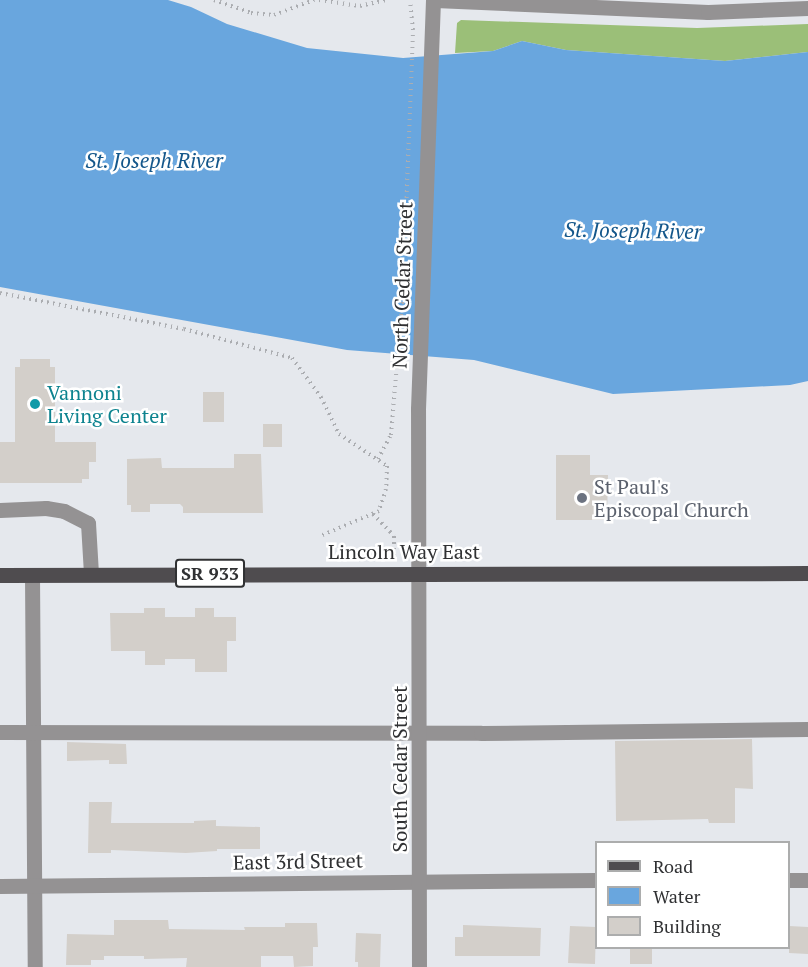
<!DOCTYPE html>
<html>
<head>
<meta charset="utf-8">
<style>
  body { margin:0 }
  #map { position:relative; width:808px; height:967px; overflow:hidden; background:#e5e8ed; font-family:"PT Serif",serif }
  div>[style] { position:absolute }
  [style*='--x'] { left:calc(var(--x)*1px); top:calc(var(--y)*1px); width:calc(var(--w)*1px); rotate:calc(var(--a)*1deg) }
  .forest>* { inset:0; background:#9bbf78 }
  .water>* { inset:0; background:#69a6de }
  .building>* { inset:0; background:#d3cfca }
  .path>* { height:4px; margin-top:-2px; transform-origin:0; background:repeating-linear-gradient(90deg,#abadb1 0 1.5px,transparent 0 6px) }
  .minor>* { height:15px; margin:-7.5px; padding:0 7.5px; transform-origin:7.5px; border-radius:7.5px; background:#949293 }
  .major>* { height:15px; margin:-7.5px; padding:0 7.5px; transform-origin:7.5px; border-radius:7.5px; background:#4f4c4f }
  .dots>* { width:16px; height:16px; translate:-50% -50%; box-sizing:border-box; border:3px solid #fff; border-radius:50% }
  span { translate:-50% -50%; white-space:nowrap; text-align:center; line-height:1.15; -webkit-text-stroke:5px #fff; paint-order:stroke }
  .shield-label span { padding:2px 4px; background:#fff; border:2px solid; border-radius:4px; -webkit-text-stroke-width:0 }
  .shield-label { font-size:18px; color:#303133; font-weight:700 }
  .street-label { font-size:20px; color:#303133 }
  .culture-label { font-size:20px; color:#0d838f }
  .left { translate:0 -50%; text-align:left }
  .worship-label { font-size:20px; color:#5b616d }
  .water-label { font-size:21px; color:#14578b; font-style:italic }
  .legend { position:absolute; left:595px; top:841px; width:195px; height:108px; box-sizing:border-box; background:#fff; border:2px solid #acadad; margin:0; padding:8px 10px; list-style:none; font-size:18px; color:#303133 }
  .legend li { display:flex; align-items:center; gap:12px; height:30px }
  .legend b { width:30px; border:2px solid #acadad }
</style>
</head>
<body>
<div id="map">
  <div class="forest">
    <i style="clip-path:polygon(461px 20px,697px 28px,808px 24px,808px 52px,725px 61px,566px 50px,522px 41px,493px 51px,455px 53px,457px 23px)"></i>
  </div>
  <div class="water">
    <i style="clip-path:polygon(0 0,168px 0,191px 7px,227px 24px,307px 48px,403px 58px,493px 51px,522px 41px,566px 50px,725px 61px,808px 52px,808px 381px,790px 385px,613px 394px,474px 360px,347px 350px,0 287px)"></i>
  </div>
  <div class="building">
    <i style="clip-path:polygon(20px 359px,50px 359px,50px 367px,55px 367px,55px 442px,96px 442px,96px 462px,89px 462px,89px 479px,82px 479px,82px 483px,0 483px,0 442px,15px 442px,15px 367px,20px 367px)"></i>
    <i style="clip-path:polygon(203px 392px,224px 392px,224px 422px,203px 422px)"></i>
    <i style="clip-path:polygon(263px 424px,282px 424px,282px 447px,263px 447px)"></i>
    <i style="clip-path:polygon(234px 454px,261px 454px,263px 513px,183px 513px,183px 507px,180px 504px,150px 504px,150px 512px,131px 512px,131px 505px,127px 505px,127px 459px,161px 458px,162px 468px,234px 468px)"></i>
    <i style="clip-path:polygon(556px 455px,590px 455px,590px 475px,608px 475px,607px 520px,556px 520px)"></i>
    <i style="clip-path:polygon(144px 608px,165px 608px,165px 617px,195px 617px,195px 608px,214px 608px,214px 617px,236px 617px,236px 641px,227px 641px,227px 672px,195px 672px,195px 659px,165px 659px,165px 665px,145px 665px,145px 651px,111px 651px,110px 613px,144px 613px)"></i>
    <i style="clip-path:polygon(752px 739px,753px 789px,735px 788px,735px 823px,709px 823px,708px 819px,616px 821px,615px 741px)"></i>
    <i style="clip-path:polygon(67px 742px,126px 744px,127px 764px,109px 764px,109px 760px,67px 761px)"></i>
    <i style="clip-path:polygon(89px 802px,112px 802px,111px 823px,194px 823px,194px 821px,216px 820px,216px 826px,260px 827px,260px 849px,217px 849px,217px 851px,186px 853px,111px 850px,111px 853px,88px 853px)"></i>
    <i style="clip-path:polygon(114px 920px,168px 920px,169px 929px,245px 930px,244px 927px,285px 927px,285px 923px,317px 923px,318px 947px,313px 947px,313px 966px,294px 967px,293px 956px,261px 956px,261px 967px,186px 967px,187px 958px,144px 959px,144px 956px,104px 956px,104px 960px,91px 960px,91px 965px,66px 965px,67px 934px,114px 935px)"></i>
    <i style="clip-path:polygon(463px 925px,541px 928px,540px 956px,455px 956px,455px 937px,463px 937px)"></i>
    <i style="clip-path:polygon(570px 926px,596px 927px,595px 964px,568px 963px)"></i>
    <i style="clip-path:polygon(789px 926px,808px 927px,808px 954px,789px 953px)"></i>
    <i style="clip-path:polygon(356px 933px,381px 934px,380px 967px,358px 967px,358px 962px,355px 962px)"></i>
    <i style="clip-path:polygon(630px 948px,652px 948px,652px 964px,630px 964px)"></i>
  </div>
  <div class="path">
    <i style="--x:214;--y:0;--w:39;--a:19"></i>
    <i style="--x:251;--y:13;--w:23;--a:5"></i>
    <i style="--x:274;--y:15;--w:43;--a:-20.6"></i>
    <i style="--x:319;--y:0;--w:41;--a:8.3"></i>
    <i style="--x:360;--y:6;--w:28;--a:-13"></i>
    <i style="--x:405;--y:240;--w:210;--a:-87.8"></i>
    <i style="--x:413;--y:30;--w:30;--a:-96"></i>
    <i style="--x:0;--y:293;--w:187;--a:11.1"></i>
    <i style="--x:184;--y:329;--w:112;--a:15"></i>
    <i style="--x:292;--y:358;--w:49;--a:53.4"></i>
    <i style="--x:321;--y:397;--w:41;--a:64.1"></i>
    <i style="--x:339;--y:434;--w:58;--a:33.7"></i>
    <i style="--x:387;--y:466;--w:23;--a:92"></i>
    <i style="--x:386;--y:489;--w:23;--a:108"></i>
    <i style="--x:379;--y:511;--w:64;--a:157"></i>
    <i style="--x:378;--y:459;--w:27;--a:-62"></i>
    <i style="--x:391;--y:435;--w:156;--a:-85.2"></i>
    <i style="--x:373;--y:514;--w:30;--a:46"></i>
    <i style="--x:394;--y:536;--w:23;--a:90"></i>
  </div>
  <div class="minor">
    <i style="--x:435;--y:0;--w:273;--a:2.5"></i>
    <i style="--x:708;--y:12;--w:100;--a:-2.3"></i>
    <i style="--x:0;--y:510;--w:46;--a:-2.5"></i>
    <i style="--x:46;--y:508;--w:18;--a:9"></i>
    <i style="--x:64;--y:511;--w:27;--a:27"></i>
    <i style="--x:88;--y:523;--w:51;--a:86.6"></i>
    <i style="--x:32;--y:575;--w:392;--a:89.6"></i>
    <i style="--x:0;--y:732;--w:481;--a:0.1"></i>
    <i style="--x:481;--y:733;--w:327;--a:-0.7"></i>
    <i style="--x:788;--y:880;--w:20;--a:0"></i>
    <i style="--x:0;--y:886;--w:596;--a:-0.58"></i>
    <i style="--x:419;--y:967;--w:558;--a:-90.1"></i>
    <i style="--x:418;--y:409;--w:409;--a:-87.9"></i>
  </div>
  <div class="major">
    <i style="--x:0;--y:575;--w:808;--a:-0.14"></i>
  </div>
  <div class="dots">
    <i style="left:35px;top:404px;background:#0f9aa8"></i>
    <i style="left:582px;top:498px;background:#6b7280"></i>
  </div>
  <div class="shield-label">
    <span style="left:210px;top:573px">SR 933</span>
  </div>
  <div class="street-label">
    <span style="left:402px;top:285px;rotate:-88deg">North Cedar Street</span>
    <span style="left:404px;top:551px">Lincoln Way East</span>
    <span style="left:399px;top:769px;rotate:-90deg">South Cedar Street</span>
    <span style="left:298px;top:861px;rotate:-1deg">East 3rd Street</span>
  </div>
  <div class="culture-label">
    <span class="left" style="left:47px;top:404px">Vannoni<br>Living Center</span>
  </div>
  <div class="worship-label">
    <span class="left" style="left:594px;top:498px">St Paul's<br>Episcopal Church</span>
  </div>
  <div class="water-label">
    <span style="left:154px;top:160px">St. Joseph River</span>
    <span style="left:633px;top:230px;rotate:1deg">St. Joseph River</span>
  </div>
  <ul class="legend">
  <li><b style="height:8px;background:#4f4c4f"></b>Road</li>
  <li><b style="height:16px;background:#69a6de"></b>Water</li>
  <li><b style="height:16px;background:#d3cfca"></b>Building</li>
  </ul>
</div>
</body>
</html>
